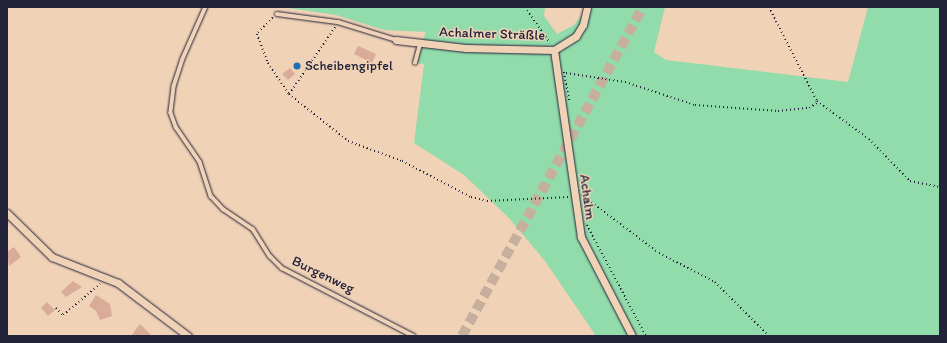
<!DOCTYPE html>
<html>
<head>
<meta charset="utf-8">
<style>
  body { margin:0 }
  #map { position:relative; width:947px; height:343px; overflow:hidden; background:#f0d2b6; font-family:Itim,sans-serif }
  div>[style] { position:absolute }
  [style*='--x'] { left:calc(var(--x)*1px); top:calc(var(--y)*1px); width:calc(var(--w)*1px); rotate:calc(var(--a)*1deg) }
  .green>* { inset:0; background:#92dbab }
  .building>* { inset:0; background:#d8ac99 }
  .primary-tunnel>* { height:10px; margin-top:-5px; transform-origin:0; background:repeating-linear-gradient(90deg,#c7af9d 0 10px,transparent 0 15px) }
  .path>* { height:1.5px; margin-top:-0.75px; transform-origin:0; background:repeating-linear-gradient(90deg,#22223b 0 1px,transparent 0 4px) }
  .roads { filter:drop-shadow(0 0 1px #22223b) drop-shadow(0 0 1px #22223b) }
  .lane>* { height:3.5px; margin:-1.75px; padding:0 1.75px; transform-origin:1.75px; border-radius:1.75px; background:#f0d2b6 }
  .street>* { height:7px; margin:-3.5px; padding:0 3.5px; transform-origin:3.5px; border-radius:3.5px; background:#f0d2b6 }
  .dots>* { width:11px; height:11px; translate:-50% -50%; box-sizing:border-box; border:2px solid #f0d2b6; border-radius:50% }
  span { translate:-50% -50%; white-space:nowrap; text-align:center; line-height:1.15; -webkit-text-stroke:3px #f0d2b6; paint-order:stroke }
  .street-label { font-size:14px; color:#22223b }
  .poi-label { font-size:14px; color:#22223b }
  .left { translate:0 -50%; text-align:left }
  .frame { position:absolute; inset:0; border:8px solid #22223b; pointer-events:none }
</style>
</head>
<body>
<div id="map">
  <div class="green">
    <i style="clip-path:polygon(281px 7px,545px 7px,544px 16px,557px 34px,574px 25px,583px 13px,589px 16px,591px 7px,665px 7px,654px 52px,666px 60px,848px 82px,868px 7px,940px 7px,940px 336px,596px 336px,545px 261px,509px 218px,464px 175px,414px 143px,424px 64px,414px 63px,426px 32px,384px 30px,336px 15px)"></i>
  </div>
  <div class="building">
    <i style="clip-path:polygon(358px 46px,376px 54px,372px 63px,354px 54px)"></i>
    <i style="clip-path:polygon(290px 68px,295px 74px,288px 80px,282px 74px)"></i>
    <i style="clip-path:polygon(14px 247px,21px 257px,9px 266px,7px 252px)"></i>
    <i style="clip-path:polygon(73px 281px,82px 287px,66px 297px,61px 292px)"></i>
    <i style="clip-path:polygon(96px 295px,110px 304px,112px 316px,100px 320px,96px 311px,89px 306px)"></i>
    <i style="clip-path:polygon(47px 302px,55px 310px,48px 316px,41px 308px)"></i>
    <i style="clip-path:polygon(140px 324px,152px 336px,131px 336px)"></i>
  </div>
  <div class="primary-tunnel">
    <i style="--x:462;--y:336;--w:376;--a:-61.2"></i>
  </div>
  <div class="path">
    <i style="--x:525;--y:7;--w:44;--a:55.2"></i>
    <i style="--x:769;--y:7;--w:106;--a:62.9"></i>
    <i style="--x:817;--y:101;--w:64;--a:36.2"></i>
    <i style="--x:869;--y:139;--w:59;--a:45.7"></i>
    <i style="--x:910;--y:181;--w:31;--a:11"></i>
    <i style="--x:273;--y:18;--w:23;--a:135"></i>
    <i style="--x:257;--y:34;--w:31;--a:69"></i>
    <i style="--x:268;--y:63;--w:37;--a:56"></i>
    <i style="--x:289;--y:94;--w:75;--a:38.5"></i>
    <i style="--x:348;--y:141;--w:58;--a:20.3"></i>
    <i style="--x:402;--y:161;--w:78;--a:27.6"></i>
    <i style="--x:471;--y:197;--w:16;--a:14"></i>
    <i style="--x:487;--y:201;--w:82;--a:-2.8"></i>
    <i style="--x:564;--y:72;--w:31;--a:79"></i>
    <i style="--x:566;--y:73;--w:60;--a:8.7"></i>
    <i style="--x:625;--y:82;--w:74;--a:18.2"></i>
    <i style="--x:695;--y:105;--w:83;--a:4.1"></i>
    <i style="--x:778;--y:111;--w:31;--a:-6"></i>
    <i style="--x:809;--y:108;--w:11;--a:-34"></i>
    <i style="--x:939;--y:93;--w:1;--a:-45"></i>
    <i style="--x:289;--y:94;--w:81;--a:-55.5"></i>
    <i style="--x:582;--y:195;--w:96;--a:37"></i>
    <i style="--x:659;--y:253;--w:63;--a:27.4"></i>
    <i style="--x:715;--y:282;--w:76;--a:45"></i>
    <i style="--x:587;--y:225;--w:126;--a:62"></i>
    <i style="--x:56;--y:308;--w:10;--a:45"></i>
    <i style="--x:63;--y:315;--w:48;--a:-40"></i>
  </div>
  <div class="roads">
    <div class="lane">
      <i style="--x:206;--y:7;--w:57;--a:113.9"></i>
      <i style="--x:183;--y:59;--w:29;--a:108"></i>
      <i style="--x:174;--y:87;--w:26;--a:97"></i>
      <i style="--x:171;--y:113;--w:15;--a:70"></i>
      <i style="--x:176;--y:127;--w:42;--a:55.6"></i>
      <i style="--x:200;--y:162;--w:36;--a:72"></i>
      <i style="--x:211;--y:196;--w:18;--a:47"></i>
      <i style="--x:223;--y:209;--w:36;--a:34"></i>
      <i style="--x:253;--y:229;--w:32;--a:58"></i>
      <i style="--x:270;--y:256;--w:17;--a:45"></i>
      <i style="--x:282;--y:268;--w:148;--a:27.3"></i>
      <i style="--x:277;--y:14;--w:62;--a:7.5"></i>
      <i style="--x:338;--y:22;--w:61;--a:17.2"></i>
      <i style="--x:415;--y:63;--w:20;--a:-75"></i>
    </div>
    <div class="street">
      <i style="--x:396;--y:40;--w:70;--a:6.5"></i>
      <i style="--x:466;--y:48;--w:88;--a:1.3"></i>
      <i style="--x:554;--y:50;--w:26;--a:-32"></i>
      <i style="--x:576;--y:36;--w:13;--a:-58"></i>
      <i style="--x:583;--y:25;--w:18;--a:-77"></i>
      <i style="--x:554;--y:50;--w:189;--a:81.8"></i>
      <i style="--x:581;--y:237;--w:111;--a:62.7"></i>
      <i style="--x:7;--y:213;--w:63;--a:44.4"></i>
      <i style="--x:52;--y:257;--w:71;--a:21.5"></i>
      <i style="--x:118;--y:283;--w:88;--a:37.1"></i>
    </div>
  </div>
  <div class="dots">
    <i style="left:297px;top:66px;background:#1f6fb2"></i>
  </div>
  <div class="street-label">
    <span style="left:492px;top:34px;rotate:2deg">Achalmer Sträßle</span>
    <span style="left:587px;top:197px;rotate:82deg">Achalm</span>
    <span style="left:323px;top:275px;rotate:26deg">Burgenweg</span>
  </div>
  <div class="poi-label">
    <span class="left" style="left:305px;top:66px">Scheibengipfel</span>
  </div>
  <div class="frame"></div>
</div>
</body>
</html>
